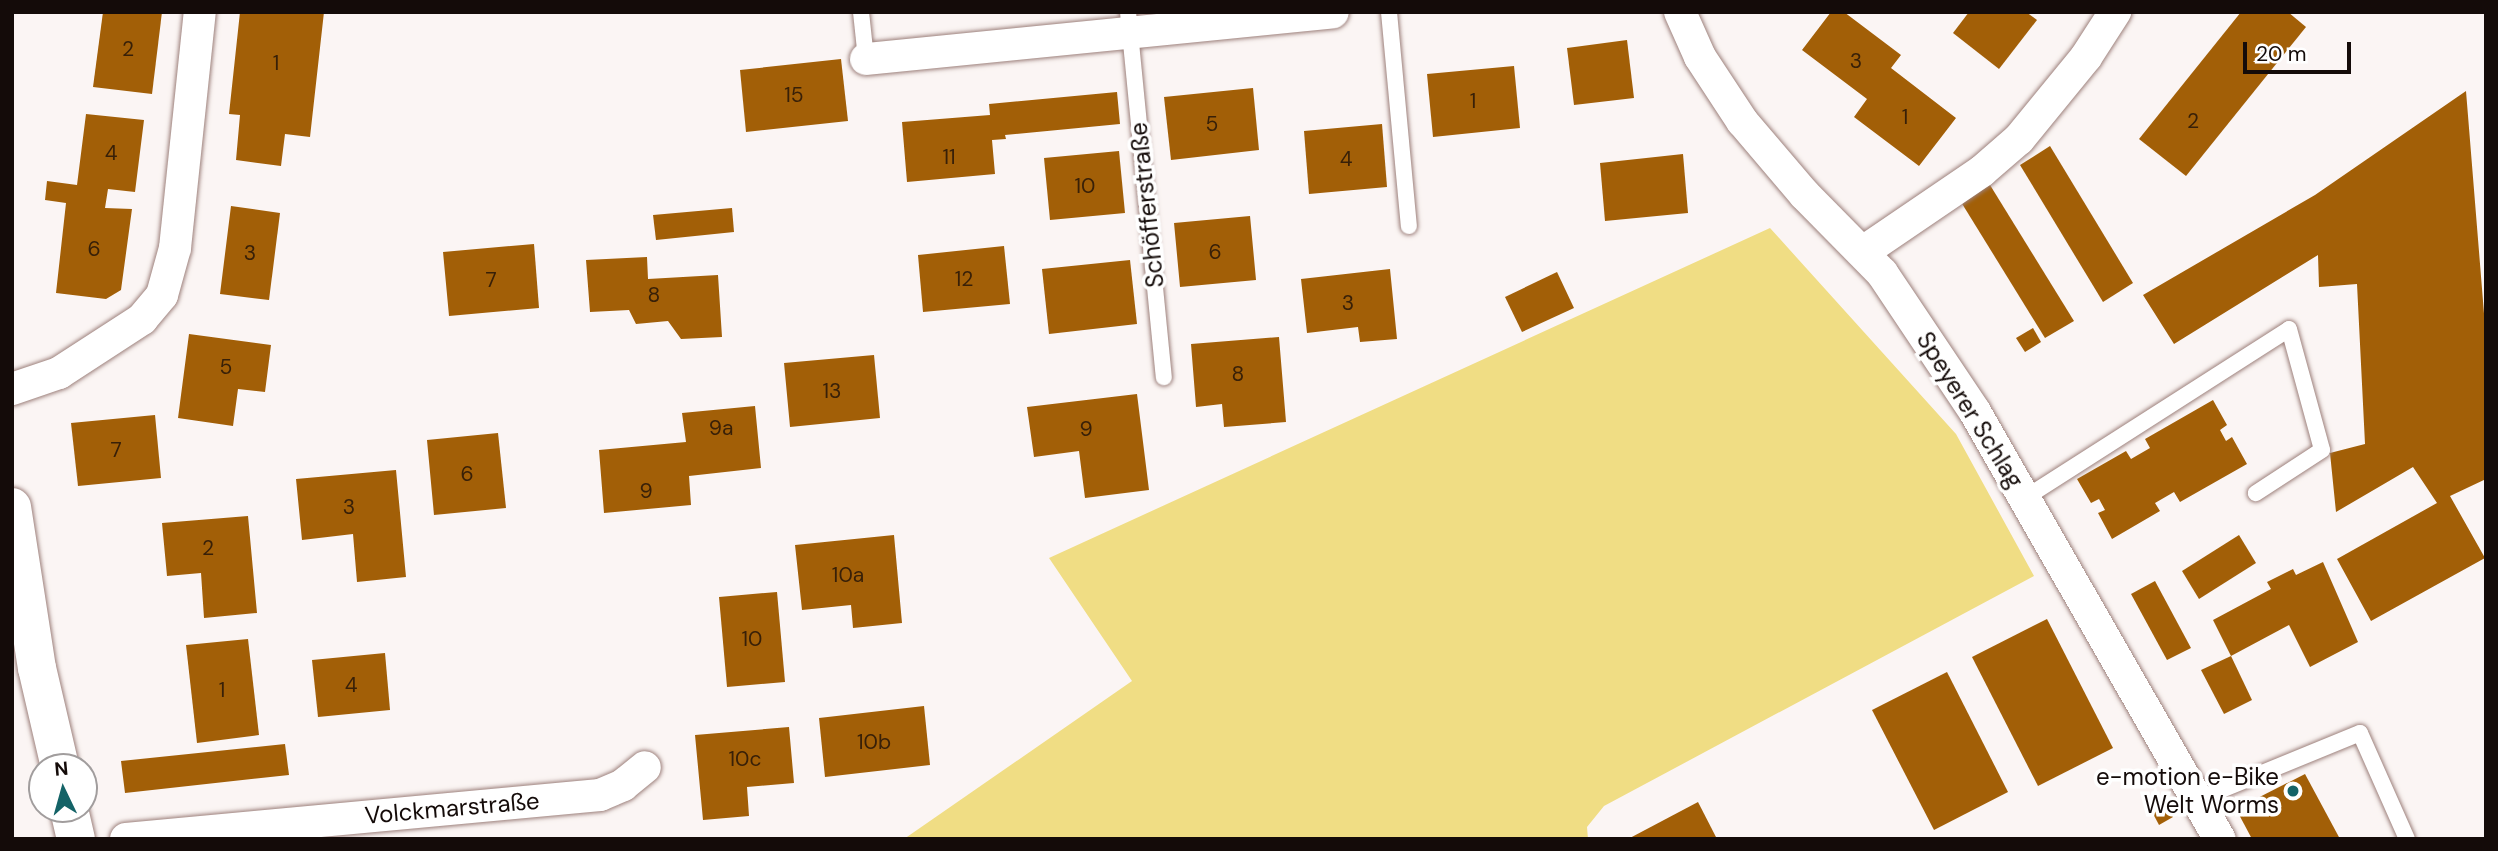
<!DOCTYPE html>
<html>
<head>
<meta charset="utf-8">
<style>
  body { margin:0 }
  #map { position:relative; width:2498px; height:851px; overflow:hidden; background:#fbf5f4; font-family:"DM Sans",sans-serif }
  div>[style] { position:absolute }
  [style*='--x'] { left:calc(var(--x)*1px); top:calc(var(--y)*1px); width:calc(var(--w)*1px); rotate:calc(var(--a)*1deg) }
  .green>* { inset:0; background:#f0dd84 }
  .building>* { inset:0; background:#a25f07 }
  .roads { filter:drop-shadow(0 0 2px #9d817c) drop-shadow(0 0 2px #9d817c) }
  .service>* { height:16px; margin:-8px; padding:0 8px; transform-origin:8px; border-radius:8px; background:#fff }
  .minor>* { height:32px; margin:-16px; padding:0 16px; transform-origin:16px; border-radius:16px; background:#fff }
  .tertiary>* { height:38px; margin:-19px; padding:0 19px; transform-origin:19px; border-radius:19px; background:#fff }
  .dots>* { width:19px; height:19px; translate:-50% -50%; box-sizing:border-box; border:4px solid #fff; border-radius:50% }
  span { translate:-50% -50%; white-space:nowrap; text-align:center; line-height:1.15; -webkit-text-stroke:7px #fff; paint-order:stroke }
  .number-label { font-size:21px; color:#382008 }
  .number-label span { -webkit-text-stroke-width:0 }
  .street-label { font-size:24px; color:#140b09 }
  .poi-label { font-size:24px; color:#140b09 }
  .right { translate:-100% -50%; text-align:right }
  .frame { position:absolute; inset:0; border:14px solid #140b09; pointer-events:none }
  .north { position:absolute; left:28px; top:753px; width:70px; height:70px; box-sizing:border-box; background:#fff; border:2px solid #a19d9d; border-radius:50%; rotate:355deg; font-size:19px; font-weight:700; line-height:28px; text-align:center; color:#140b09 }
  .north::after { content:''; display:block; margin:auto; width:24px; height:32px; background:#146367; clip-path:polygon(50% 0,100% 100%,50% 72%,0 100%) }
  .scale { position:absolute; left:2243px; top:42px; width:108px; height:32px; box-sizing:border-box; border:4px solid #140b09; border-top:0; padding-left:9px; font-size:21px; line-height:24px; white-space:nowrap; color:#140b09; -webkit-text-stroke:5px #fff; paint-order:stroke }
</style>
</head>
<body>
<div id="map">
  <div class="green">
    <i style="clip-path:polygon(1770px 228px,1956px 434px,2034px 576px,1604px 806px,1587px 827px,1588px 839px,904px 839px,1132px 681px,1049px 558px)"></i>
  </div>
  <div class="building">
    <i style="clip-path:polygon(103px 12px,162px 12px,152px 94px,93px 87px)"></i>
    <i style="clip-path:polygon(240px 12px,324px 12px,310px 137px,285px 134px,281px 166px,236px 160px,240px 115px,229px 114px)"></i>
    <i style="clip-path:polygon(1831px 12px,1844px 12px,1901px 55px,1891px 68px,1956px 118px,1919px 166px,1854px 117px,1867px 99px,1802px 50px)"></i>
    <i style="clip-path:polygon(1969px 12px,2026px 12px,2037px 20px,1999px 69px,1953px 33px)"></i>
    <i style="clip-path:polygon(2241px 12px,2288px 12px,2306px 27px,2186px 176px,2139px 139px)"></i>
    <i style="clip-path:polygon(1627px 40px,1634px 98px,1574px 105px,1567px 48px)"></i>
    <i style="clip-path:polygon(841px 59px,848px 121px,746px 132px,740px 70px)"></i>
    <i style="clip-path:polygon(1514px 66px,1520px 128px,1433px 137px,1427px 74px)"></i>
    <i style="clip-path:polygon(1253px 88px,1259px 150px,1171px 160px,1164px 97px)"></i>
    <i style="clip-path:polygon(2466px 91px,2486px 338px,2486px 479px,2450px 496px,2485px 558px,2371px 621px,2337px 559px,2437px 503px,2413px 467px,2336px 512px,2330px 453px,2365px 444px,2357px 284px,2319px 287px,2318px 255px,2174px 344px,2143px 295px,2315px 195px)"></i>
    <i style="clip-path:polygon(1117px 92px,1120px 124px,1005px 135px,1006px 139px,992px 140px,995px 174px,907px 182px,902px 122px,990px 115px,989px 104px)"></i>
    <i style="clip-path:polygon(86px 114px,144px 120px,135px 192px,108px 189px,105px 208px,132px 209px,121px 290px,106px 299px,56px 293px,66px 203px,45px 200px,47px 181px,77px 185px)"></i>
    <i style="clip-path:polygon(1382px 124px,1387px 187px,1309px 194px,1304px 131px)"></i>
    <i style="clip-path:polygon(2050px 146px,2133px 283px,2103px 302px,2020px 165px)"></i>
    <i style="clip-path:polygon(1119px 151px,1125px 213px,1050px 220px,1044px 158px)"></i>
    <i style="clip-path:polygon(1683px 154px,1688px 213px,1605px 221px,1600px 163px)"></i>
    <i style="clip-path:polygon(1990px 185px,2074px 321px,2045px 338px,1961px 202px)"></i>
    <i style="clip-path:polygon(231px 206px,280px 213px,269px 300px,220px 294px)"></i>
    <i style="clip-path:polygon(732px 208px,734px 232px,656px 240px,653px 215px)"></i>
    <i style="clip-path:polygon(1250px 216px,1256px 280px,1180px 287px,1174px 223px)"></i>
    <i style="clip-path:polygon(534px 244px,539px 308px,449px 316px,443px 252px)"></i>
    <i style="clip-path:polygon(1004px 246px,1010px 304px,923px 312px,918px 255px)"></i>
    <i style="clip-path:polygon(647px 257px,648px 279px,718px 275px,722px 337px,681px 339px,668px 321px,636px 324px,629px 310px,590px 312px,586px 260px)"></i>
    <i style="clip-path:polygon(1130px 260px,1137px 324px,1049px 334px,1042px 269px)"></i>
    <i style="clip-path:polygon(1390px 269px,1397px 339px,1360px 342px,1358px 327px,1307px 333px,1301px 279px)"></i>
    <i style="clip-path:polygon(1557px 272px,1574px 308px,1522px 332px,1505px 297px)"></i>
    <i style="clip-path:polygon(2033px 328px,2041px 342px,2025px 352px,2016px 338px)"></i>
    <i style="clip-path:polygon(189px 334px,271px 345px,265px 392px,238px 389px,233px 426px,178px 418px)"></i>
    <i style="clip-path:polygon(1279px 337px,1286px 422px,1224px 427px,1222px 404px,1196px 407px,1191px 344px)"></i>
    <i style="clip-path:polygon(874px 355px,880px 418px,790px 427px,784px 363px)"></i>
    <i style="clip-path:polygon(1137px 394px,1149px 490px,1085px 498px,1079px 451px,1034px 457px,1027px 407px)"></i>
    <i style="clip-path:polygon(2213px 400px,2227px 425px,2220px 430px,2226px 441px,2232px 437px,2247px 464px,2180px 502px,2174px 492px,2155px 503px,2160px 511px,2112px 539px,2098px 513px,2105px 510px,2099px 499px,2091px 503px,2077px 479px,2126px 451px,2131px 459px,2150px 448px,2145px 439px)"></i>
    <i style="clip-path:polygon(755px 406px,761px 468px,689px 476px,691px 505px,604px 513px,599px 450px,686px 442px,682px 413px)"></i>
    <i style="clip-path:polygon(155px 415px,161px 478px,78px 486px,71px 423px)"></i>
    <i style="clip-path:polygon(498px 433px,506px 508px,434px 515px,427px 440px)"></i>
    <i style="clip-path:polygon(396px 470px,406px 577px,357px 582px,353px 534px,302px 540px,296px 479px)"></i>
    <i style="clip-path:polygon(248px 516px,257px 613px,204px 618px,201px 573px,167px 576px,162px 523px)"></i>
    <i style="clip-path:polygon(894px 535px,902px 623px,853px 628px,851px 605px,802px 610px,795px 545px)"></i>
    <i style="clip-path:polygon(2239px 535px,2256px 563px,2199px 599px,2182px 571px)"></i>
    <i style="clip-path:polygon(2323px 562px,2358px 642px,2310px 667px,2289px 625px,2231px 656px,2213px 620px,2271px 589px,2267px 582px,2293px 569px,2296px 575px)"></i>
    <i style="clip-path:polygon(2155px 581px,2191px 648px,2167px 660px,2131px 594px)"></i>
    <i style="clip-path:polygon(777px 592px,785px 682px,727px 687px,719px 597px)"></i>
    <i style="clip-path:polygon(2047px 619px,2113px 748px,2038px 786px,1972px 657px)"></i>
    <i style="clip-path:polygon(248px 639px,259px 735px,197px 743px,186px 645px)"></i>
    <i style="clip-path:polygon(385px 653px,390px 710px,318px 717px,312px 660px)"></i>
    <i style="clip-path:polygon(2231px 656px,2252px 700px,2224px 714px,2201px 670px)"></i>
    <i style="clip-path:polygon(1947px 672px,2008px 792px,1934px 830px,1872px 710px)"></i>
    <i style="clip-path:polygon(924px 706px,930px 765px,825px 777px,819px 718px)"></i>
    <i style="clip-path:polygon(789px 727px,794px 783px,747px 787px,749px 816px,703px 820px,695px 735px)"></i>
    <i style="clip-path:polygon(285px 744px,289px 775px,125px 793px,121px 761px)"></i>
    <i style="clip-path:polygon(2305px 774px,2340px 839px,2252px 839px,2236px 809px)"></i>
    <i style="clip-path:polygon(2164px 800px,2173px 817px,2159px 825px,2150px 808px)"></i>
    <i style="clip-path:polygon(1698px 802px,1717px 839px,1628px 839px)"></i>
  </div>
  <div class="roads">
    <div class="service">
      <i style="--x:861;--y:12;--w:47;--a:83.9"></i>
      <i style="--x:1128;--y:12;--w:367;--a:84.4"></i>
      <i style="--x:1389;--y:12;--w:215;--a:84.7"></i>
      <i style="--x:2025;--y:498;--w:313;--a:-32.6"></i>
      <i style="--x:2289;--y:329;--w:125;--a:74.7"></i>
      <i style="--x:2322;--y:450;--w:79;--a:146.9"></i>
      <i style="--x:2199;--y:799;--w:174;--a:-22.3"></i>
      <i style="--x:2360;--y:733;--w:116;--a:66.1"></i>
    </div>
    <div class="minor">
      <i style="--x:1680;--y:12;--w:49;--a:66"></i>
      <i style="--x:1700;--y:57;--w:77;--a:56.7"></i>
      <i style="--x:1742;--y:121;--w:97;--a:49.6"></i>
      <i style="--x:1805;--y:195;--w:110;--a:45.4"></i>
      <i style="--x:1882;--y:273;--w:167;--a:56.2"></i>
      <i style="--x:1975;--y:412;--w:492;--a:60.2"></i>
      <i style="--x:866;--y:59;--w:469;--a:-5.7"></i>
      <i style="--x:1863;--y:252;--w:144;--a:-34.2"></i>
      <i style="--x:1982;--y:171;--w:49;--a:-40.9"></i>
      <i style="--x:2019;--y:139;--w:106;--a:-50.7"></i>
      <i style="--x:2086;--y:57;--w:54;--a:-57.2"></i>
      <i style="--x:12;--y:389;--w:50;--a:-18.8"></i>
      <i style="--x:59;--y:373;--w:99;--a:-33"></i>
      <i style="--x:142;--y:319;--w:31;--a:-50"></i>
      <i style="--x:162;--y:295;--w:49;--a:-74.5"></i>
      <i style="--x:175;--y:248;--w:237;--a:-84"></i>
      <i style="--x:126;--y:839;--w:476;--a:-5.3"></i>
      <i style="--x:600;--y:795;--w:25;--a:-23"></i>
      <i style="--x:623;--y:785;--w:28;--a:-39"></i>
    </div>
    <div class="tertiary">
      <i style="--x:12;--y:507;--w:163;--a:81.2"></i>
      <i style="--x:37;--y:668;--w:102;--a:76.9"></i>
      <i style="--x:69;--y:809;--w:31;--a:77"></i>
    </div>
  </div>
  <div class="dots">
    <i style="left:2293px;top:791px;background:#146367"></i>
  </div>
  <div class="number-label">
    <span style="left:128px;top:49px">2</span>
    <span style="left:1856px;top:61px">3</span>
    <span style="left:276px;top:63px">1</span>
    <span style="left:794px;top:95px">15</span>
    <span style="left:1473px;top:101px">1</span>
    <span style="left:1905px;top:117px">1</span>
    <span style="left:2193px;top:121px">2</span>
    <span style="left:1212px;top:124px">5</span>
    <span style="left:111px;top:153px">4</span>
    <span style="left:949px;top:157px">11</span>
    <span style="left:1346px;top:159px">4</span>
    <span style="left:1085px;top:186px">10</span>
    <span style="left:94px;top:249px">6</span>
    <span style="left:1215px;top:252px">6</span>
    <span style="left:250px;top:253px">3</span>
    <span style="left:964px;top:279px">12</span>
    <span style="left:491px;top:280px">7</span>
    <span style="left:654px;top:295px">8</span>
    <span style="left:1348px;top:303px">3</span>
    <span style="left:226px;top:367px">5</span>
    <span style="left:1238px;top:374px">8</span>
    <span style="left:832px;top:391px">13</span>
    <span style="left:721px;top:428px">9a</span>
    <span style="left:1086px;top:429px">9</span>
    <span style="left:116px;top:450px">7</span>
    <span style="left:467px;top:474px">6</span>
    <span style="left:646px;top:491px">9</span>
    <span style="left:349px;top:507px">3</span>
    <span style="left:208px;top:548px">2</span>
    <span style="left:848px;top:575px">10a</span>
    <span style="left:752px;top:639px">10</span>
    <span style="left:351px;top:685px">4</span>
    <span style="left:222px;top:690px">1</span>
    <span style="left:874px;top:742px">10b</span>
    <span style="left:745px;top:759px">10c</span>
  </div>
  <div class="street-label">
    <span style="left:1147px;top:205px;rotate:-96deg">Schöfferstraße</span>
    <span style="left:1970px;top:410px;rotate:58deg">Speyerer Schlag</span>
    <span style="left:452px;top:808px;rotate:-5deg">Volckmarstraße</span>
  </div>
  <div class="poi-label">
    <span class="right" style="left:2279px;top:791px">e-motion e-Bike<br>Welt Worms</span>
  </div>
  <div class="frame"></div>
  <div class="north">N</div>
  <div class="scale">20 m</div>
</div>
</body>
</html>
